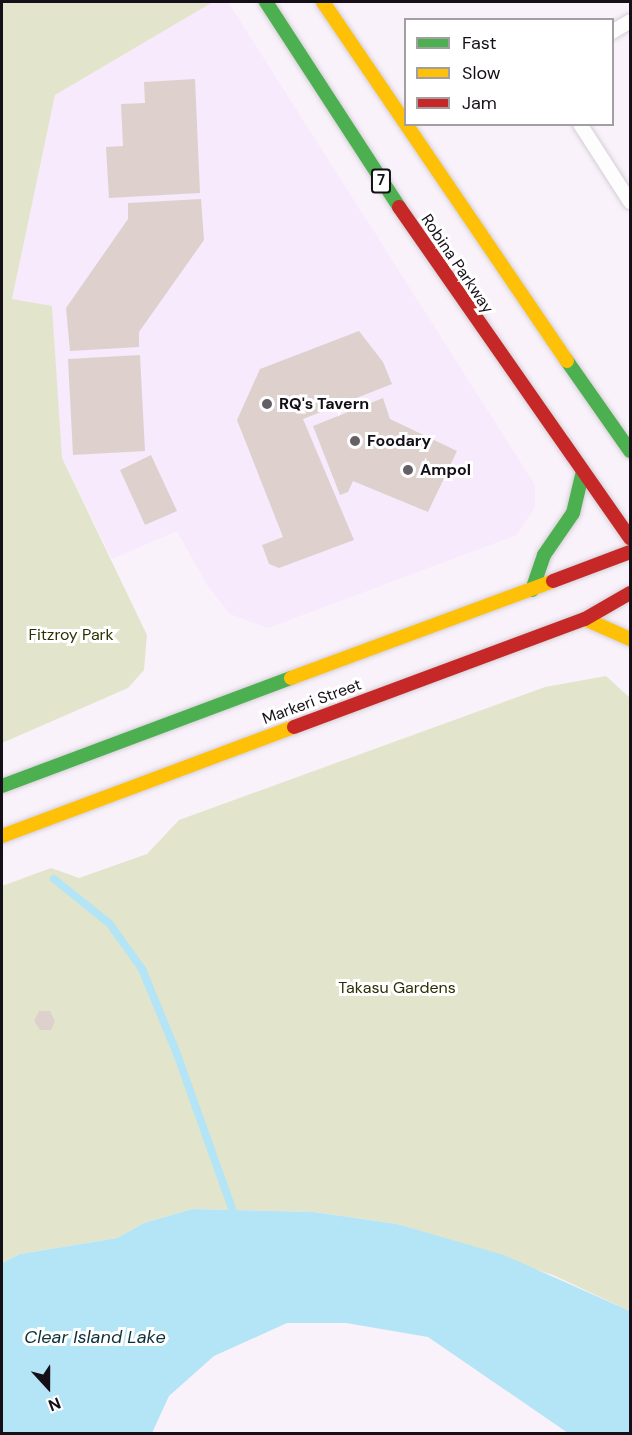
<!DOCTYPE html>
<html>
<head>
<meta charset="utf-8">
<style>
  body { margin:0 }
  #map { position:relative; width:632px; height:1435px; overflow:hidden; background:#f9f2fa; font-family:"DM Sans",sans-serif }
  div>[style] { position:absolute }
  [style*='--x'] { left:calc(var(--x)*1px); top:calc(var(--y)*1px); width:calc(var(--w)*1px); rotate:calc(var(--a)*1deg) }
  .built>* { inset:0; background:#f7eafc }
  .green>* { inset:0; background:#e2e5cb }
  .water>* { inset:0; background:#b4e5f6 }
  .stream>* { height:8px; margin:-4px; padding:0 4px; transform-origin:4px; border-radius:4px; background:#b4e5f6 }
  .building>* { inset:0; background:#ded1cd }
  .roads { filter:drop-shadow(0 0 2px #d4ced5) drop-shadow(0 0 2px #d4ced5) }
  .lane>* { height:14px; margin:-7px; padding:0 7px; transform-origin:7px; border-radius:7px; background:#fefdfe }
  .fast>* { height:14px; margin:-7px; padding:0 7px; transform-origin:7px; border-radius:7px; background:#4caf50 }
  .slow>* { height:14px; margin:-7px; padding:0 7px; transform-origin:7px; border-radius:7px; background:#ffc107 }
  .jam>* { height:14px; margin:-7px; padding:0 7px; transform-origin:7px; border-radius:7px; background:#c62828 }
  .dots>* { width:16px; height:16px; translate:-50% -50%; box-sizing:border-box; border:3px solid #fff; border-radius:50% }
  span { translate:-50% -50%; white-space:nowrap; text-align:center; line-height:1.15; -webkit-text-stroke:6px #fff; paint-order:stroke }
  .shield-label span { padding:2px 4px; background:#fff; border:2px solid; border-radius:4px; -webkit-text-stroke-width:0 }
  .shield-label { font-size:15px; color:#151017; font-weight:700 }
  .street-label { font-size:16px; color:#151017 }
  .poi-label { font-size:16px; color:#151017; font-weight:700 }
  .left { translate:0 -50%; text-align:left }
  .park-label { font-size:16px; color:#2a3002 }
  .water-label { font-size:18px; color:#0b3038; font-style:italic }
  .frame { position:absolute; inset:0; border:3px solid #151017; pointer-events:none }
  .legend { position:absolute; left:404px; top:18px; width:210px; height:108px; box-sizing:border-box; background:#fff; border:2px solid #a19fa2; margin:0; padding:8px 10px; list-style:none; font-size:18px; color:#151017 }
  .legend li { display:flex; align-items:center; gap:12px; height:30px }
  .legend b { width:30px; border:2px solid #a19fa2 }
  .north { position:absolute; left:18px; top:1357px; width:60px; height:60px; -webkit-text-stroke:4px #fff; paint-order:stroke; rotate:159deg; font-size:16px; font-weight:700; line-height:24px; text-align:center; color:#151017 }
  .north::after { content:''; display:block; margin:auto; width:21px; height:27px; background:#151017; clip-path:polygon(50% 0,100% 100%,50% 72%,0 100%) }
</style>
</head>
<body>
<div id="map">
  <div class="built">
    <i style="clip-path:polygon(213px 2px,228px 2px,535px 485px,535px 507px,517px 535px,268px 628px,230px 614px,207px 585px,177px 531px,112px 559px,62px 458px,59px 426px,12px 300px,55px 95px)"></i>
  </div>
  <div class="green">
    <i style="clip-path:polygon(2px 2px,213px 2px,55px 95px,12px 299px,52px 306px,62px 458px,147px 635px,144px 670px,128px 688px,2px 743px)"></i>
    <i style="clip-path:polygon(606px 676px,630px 698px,630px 1311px,553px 1275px,397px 1224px,314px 1212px,192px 1209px,144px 1223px,117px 1238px,20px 1254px,2px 1263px,2px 886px,51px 868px,79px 878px,147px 854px,179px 820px,545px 687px)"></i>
  </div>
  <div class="water">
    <i style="clip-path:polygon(192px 1209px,314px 1212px,397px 1224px,504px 1255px,630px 1311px,630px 1433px,568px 1433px,428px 1337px,346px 1323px,287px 1323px,214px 1356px,169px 1396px,152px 1433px,2px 1433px,2px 1263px,20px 1254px,117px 1238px,144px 1223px)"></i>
  </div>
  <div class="stream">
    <i style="--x:54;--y:879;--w:70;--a:38.7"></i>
    <i style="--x:109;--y:923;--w:57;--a:54.3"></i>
    <i style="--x:142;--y:969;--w:92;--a:67.6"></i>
    <i style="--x:177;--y:1054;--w:176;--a:70.4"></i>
  </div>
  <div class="building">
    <i style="clip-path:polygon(195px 79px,200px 193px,109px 198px,106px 147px,123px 146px,121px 104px,145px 103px,144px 82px)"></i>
    <i style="clip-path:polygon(201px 199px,204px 240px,139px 332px,139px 347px,70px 351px,66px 308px,128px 219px,128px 203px)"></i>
    <i style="clip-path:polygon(359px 331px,383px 362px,392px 384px,303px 419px,354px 540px,279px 568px,269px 564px,262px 545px,283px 537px,237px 420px,260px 369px)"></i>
    <i style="clip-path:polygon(140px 355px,145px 451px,73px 455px,68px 359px)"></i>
    <i style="clip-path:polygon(383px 398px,390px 419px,457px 451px,428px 512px,353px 481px,348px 492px,340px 495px,313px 426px)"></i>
    <i style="clip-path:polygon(151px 455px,177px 511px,145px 525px,120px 470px)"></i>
    <i style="clip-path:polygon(39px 1011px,50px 1011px,55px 1021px,51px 1030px,40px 1030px,34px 1021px)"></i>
  </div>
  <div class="roads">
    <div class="lane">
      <i style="--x:612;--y:32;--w:21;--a:-31"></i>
      <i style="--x:580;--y:124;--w:93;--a:57.3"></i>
    </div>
    <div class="fast">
      <i style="--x:266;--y:2;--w:244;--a:57"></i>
      <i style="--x:567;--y:361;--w:110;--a:55"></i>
      <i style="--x:532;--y:590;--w:37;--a:-71"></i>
      <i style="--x:544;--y:555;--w:51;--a:-55.4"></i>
      <i style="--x:573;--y:513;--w:43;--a:-76.6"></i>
      <i style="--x:2;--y:786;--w:309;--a:-20.5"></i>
    </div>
    <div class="slow">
      <i style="--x:323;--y:2;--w:434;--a:55.8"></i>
      <i style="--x:585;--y:619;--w:49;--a:24"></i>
      <i style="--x:291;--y:678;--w:279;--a:-20.3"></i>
      <i style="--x:2;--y:836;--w:312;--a:-20.5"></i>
    </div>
    <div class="jam">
      <i style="--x:399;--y:207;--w:404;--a:55.1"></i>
      <i style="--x:553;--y:581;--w:82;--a:-20.6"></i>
      <i style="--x:294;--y:727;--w:310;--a:-20.4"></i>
      <i style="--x:585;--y:619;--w:52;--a:-30"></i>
    </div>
  </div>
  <div class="dots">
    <i style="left:267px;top:404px;background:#655f66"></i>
    <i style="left:355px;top:441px;background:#655f66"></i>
    <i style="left:408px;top:470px;background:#655f66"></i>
  </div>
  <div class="shield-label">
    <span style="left:381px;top:181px">7</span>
  </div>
  <div class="street-label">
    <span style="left:457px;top:264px;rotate:56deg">Robina Parkway</span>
    <span style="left:312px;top:702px;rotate:-20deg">Markeri Street</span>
  </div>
  <div class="poi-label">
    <span class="left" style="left:279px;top:404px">RQ's Tavern</span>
    <span class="left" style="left:367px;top:441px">Foodary</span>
    <span class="left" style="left:420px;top:470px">Ampol</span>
  </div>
  <div class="park-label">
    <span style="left:71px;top:635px">Fitzroy Park</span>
    <span style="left:397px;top:988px">Takasu Gardens</span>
  </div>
  <div class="water-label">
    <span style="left:95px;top:1337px">Clear Island Lake</span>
  </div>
  <div class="frame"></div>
  <ul class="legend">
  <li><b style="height:8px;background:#4caf50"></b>Fast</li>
  <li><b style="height:8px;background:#ffc107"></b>Slow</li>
  <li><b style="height:8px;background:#c62828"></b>Jam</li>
  </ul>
  <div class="north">N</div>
</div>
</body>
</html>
